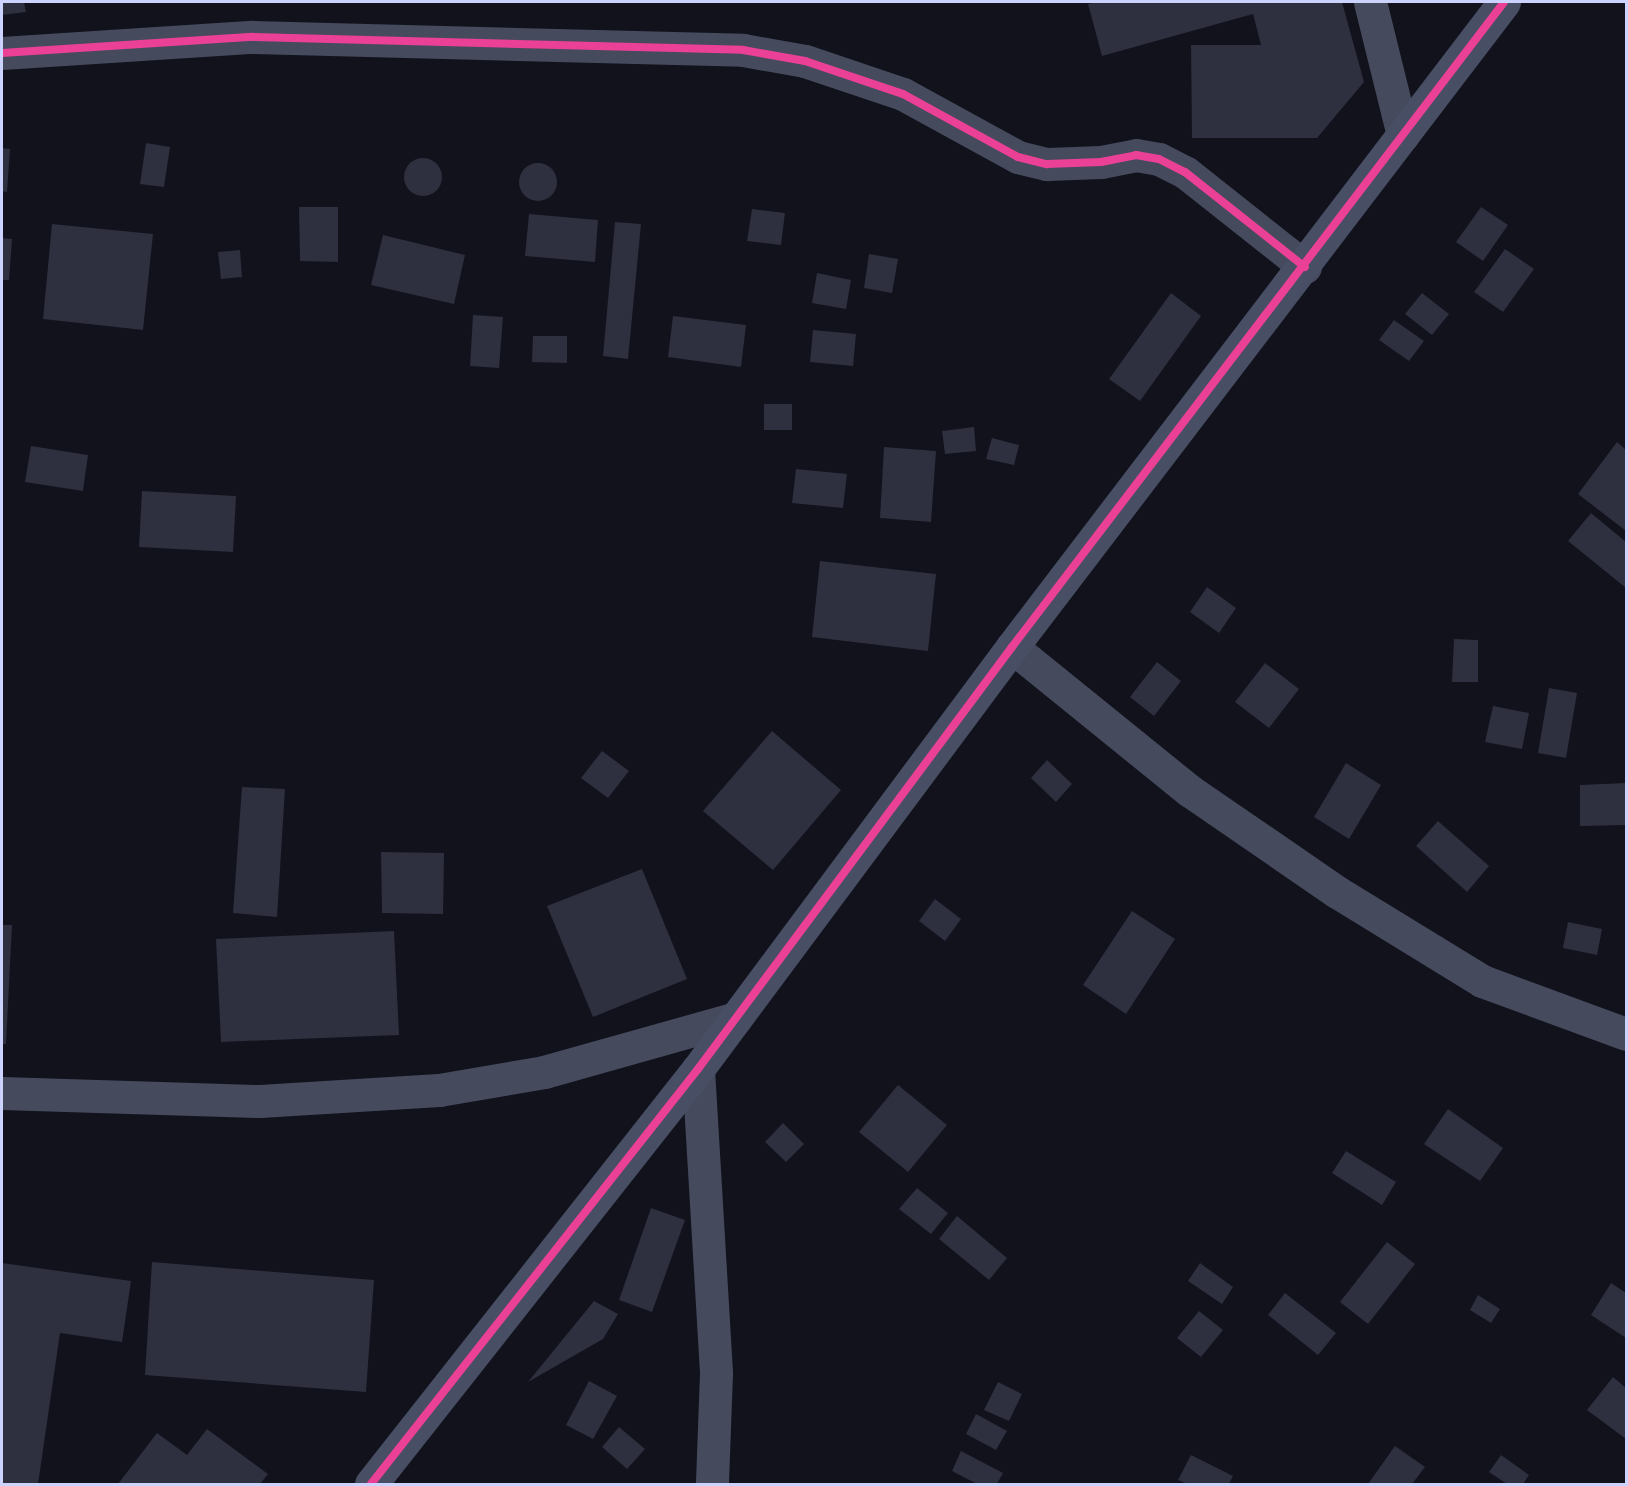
<!DOCTYPE html>
<html>
<head>
<meta charset="utf-8">
<style>
  body { margin:0 }
  #map { position:relative; width:1628px; height:1486px; overflow:hidden; background:#11121c; font-family:"Exo 2",sans-serif }
  div>[style] { position:absolute }
  [style*='--x'] { left:calc(var(--x)*1px); top:calc(var(--y)*1px); width:calc(var(--w)*1px); rotate:calc(var(--a)*1deg) }
  .building>* { inset:0; background:#2e2f3f }
  .round { border-radius:50% }
  .street>* { height:33px; margin:-16.5px; padding:0 16.5px; transform-origin:16.5px; border-radius:16.5px; background:#454a5d }
  .secondary>* { height:33px; margin:-16.5px; padding:0 16.5px; transform-origin:16.5px; border-radius:16.5px; background:#484e63 }
  .cycleway>* { height:8px; margin:-4px; padding:0 4px; transform-origin:4px; border-radius:4px; background:#ea4096 }
  span { translate:-50% -50%; white-space:nowrap; text-align:center; line-height:1.15; -webkit-text-stroke:6px #0c0e21; paint-order:stroke }
  .frame { position:absolute; inset:0; border:3px solid #ccd3ff; pointer-events:none }
</style>
</head>
<body>
<div id="map">
  <div class="building">
    <i style="clip-path:polygon(2px 2px,24px 2px,26px 12px,2px 15px)"></i>
    <i style="clip-path:polygon(1097px 2px,1342px 2px,1364px 82px,1317px 138px,1192px 138px,1191px 45px,1261px 45px,1253px 14px,1102px 56px,1088px 4px)"></i>
    <i style="clip-path:polygon(146px 143px,170px 147px,164px 187px,140px 184px)"></i>
    <i style="clip-path:polygon(2px 148px,10px 149px,7px 192px,2px 191px)"></i>
    <i class="round" style="left:404px;top:158px;width:38px;height:38px"></i>
    <i class="round" style="left:519px;top:163px;width:38px;height:38px"></i>
    <i style="clip-path:polygon(299px 207px,338px 207px,338px 262px,300px 261px)"></i>
    <i style="clip-path:polygon(1481px 207px,1508px 225px,1483px 261px,1456px 242px)"></i>
    <i style="clip-path:polygon(752px 209px,785px 213px,781px 245px,747px 241px)"></i>
    <i style="clip-path:polygon(529px 214px,598px 220px,595px 262px,525px 256px)"></i>
    <i style="clip-path:polygon(615px 222px,641px 224px,628px 359px,603px 356px)"></i>
    <i style="clip-path:polygon(52px 224px,153px 234px,143px 330px,43px 319px)"></i>
    <i style="clip-path:polygon(383px 235px,465px 255px,454px 304px,371px 285px)"></i>
    <i style="clip-path:polygon(2px 238px,12px 239px,9px 280px,2px 280px)"></i>
    <i style="clip-path:polygon(1505px 249px,1534px 269px,1503px 312px,1474px 292px)"></i>
    <i style="clip-path:polygon(240px 250px,242px 277px,221px 279px,218px 252px)"></i>
    <i style="clip-path:polygon(869px 254px,898px 259px,892px 293px,864px 288px)"></i>
    <i style="clip-path:polygon(817px 273px,851px 280px,846px 309px,812px 303px)"></i>
    <i style="clip-path:polygon(1171px 293px,1201px 316px,1140px 401px,1109px 379px)"></i>
    <i style="clip-path:polygon(1422px 293px,1449px 314px,1432px 335px,1405px 314px)"></i>
    <i style="clip-path:polygon(473px 315px,503px 317px,499px 368px,470px 366px)"></i>
    <i style="clip-path:polygon(673px 316px,746px 325px,741px 367px,668px 357px)"></i>
    <i style="clip-path:polygon(1394px 320px,1424px 341px,1409px 361px,1379px 340px)"></i>
    <i style="clip-path:polygon(813px 330px,856px 334px,853px 366px,810px 362px)"></i>
    <i style="clip-path:polygon(533px 336px,567px 336px,567px 363px,532px 362px)"></i>
    <i style="clip-path:polygon(764px 404px,792px 404px,792px 430px,764px 430px)"></i>
    <i style="clip-path:polygon(974px 427px,976px 451px,945px 454px,942px 431px)"></i>
    <i style="clip-path:polygon(992px 438px,1019px 445px,1014px 465px,986px 459px)"></i>
    <i style="clip-path:polygon(1617px 442px,1626px 450px,1626px 531px,1578px 494px)"></i>
    <i style="clip-path:polygon(31px 446px,88px 455px,83px 491px,25px 482px)"></i>
    <i style="clip-path:polygon(884px 447px,936px 451px,931px 522px,880px 518px)"></i>
    <i style="clip-path:polygon(796px 469px,847px 474px,843px 508px,792px 503px)"></i>
    <i style="clip-path:polygon(142px 491px,236px 496px,233px 552px,139px 547px)"></i>
    <i style="clip-path:polygon(1591px 513px,1626px 542px,1626px 588px,1568px 541px)"></i>
    <i style="clip-path:polygon(820px 561px,936px 574px,928px 651px,812px 637px)"></i>
    <i style="clip-path:polygon(1207px 587px,1236px 608px,1219px 633px,1190px 612px)"></i>
    <i style="clip-path:polygon(1454px 639px,1478px 640px,1478px 682px,1452px 682px)"></i>
    <i style="clip-path:polygon(1157px 662px,1181px 681px,1154px 716px,1130px 697px)"></i>
    <i style="clip-path:polygon(1265px 663px,1299px 689px,1269px 728px,1235px 702px)"></i>
    <i style="clip-path:polygon(1549px 688px,1577px 693px,1566px 758px,1538px 753px)"></i>
    <i style="clip-path:polygon(1493px 706px,1529px 713px,1522px 749px,1485px 742px)"></i>
    <i style="clip-path:polygon(772px 731px,841px 790px,773px 870px,703px 811px)"></i>
    <i style="clip-path:polygon(602px 751px,629px 771px,608px 798px,581px 778px)"></i>
    <i style="clip-path:polygon(1047px 760px,1072px 784px,1056px 802px,1031px 778px)"></i>
    <i style="clip-path:polygon(1346px 763px,1381px 785px,1349px 839px,1314px 817px)"></i>
    <i style="clip-path:polygon(1626px 783px,1626px 825px,1580px 826px,1580px 785px)"></i>
    <i style="clip-path:polygon(242px 787px,285px 789px,277px 917px,233px 913px)"></i>
    <i style="clip-path:polygon(1438px 821px,1489px 866px,1467px 892px,1416px 846px)"></i>
    <i style="clip-path:polygon(381px 852px,444px 853px,443px 914px,382px 913px)"></i>
    <i style="clip-path:polygon(642px 869px,687px 979px,593px 1017px,547px 906px)"></i>
    <i style="clip-path:polygon(935px 899px,961px 919px,945px 941px,919px 921px)"></i>
    <i style="clip-path:polygon(1132px 911px,1175px 939px,1126px 1014px,1083px 985px)"></i>
    <i style="clip-path:polygon(1568px 922px,1602px 929px,1597px 955px,1563px 948px)"></i>
    <i style="clip-path:polygon(2px 925px,12px 925px,6px 1044px,2px 1044px)"></i>
    <i style="clip-path:polygon(394px 931px,399px 1035px,221px 1042px,216px 939px)"></i>
    <i style="clip-path:polygon(898px 1085px,947px 1125px,908px 1172px,859px 1132px)"></i>
    <i style="clip-path:polygon(1448px 1109px,1503px 1148px,1480px 1181px,1424px 1144px)"></i>
    <i style="clip-path:polygon(783px 1123px,804px 1144px,786px 1162px,765px 1142px)"></i>
    <i style="clip-path:polygon(1346px 1151px,1396px 1182px,1382px 1205px,1332px 1173px)"></i>
    <i style="clip-path:polygon(917px 1188px,948px 1213px,931px 1234px,899px 1209px)"></i>
    <i style="clip-path:polygon(651px 1208px,685px 1220px,652px 1312px,619px 1300px)"></i>
    <i style="clip-path:polygon(957px 1216px,1007px 1258px,989px 1280px,939px 1239px)"></i>
    <i style="clip-path:polygon(1387px 1242px,1415px 1264px,1368px 1324px,1340px 1302px)"></i>
    <i style="clip-path:polygon(152px 1262px,374px 1280px,366px 1392px,145px 1375px)"></i>
    <i style="clip-path:polygon(2px 1263px,131px 1281px,122px 1342px,60px 1333px,38px 1484px,2px 1484px)"></i>
    <i style="clip-path:polygon(1200px 1263px,1233px 1287px,1222px 1304px,1188px 1281px)"></i>
    <i style="clip-path:polygon(1611px 1283px,1626px 1293px,1626px 1338px,1591px 1315px)"></i>
    <i style="clip-path:polygon(1285px 1293px,1336px 1333px,1318px 1355px,1268px 1315px)"></i>
    <i style="clip-path:polygon(1478px 1295px,1500px 1309px,1491px 1323px,1470px 1310px)"></i>
    <i style="clip-path:polygon(594px 1301px,618px 1314px,603px 1339px,528px 1382px)"></i>
    <i style="clip-path:polygon(1199px 1311px,1223px 1330px,1201px 1357px,1177px 1338px)"></i>
    <i style="clip-path:polygon(1613px 1377px,1626px 1388px,1626px 1439px,1587px 1410px)"></i>
    <i style="clip-path:polygon(589px 1381px,617px 1396px,593px 1439px,566px 1425px)"></i>
    <i style="clip-path:polygon(998px 1382px,1022px 1394px,1009px 1421px,984px 1410px)"></i>
    <i style="clip-path:polygon(976px 1414px,1007px 1431px,996px 1450px,966px 1434px)"></i>
    <i style="clip-path:polygon(619px 1427px,645px 1449px,627px 1469px,602px 1447px)"></i>
    <i style="clip-path:polygon(207px 1429px,268px 1474px,260px 1484px,118px 1484px,157px 1433px,187px 1455px)"></i>
    <i style="clip-path:polygon(1395px 1446px,1425px 1467px,1412px 1484px,1368px 1484px)"></i>
    <i style="clip-path:polygon(961px 1451px,1003px 1473px,997px 1484px,977px 1484px,952px 1471px)"></i>
    <i style="clip-path:polygon(1191px 1455px,1233px 1476px,1229px 1484px,1187px 1484px,1178px 1480px)"></i>
    <i style="clip-path:polygon(1501px 1455px,1529px 1475px,1523px 1484px,1507px 1484px,1489px 1472px)"></i>
  </div>
  <div class="street">
    <i style="--x:1370;--y:2;--w:137;--a:76.1"></i>
    <i style="--x:2;--y:53;--w:251;--a:-3.7"></i>
    <i style="--x:252;--y:37;--w:491;--a:1.5"></i>
    <i style="--x:743;--y:50;--w:63;--a:10.1"></i>
    <i style="--x:805;--y:61;--w:103;--a:18.6"></i>
    <i style="--x:903;--y:94;--w:131;--a:28.7"></i>
    <i style="--x:1018;--y:157;--w:30;--a:14"></i>
    <i style="--x:1047;--y:164;--w:54;--a:-2.1"></i>
    <i style="--x:1101;--y:162;--w:36;--a:-11"></i>
    <i style="--x:1136;--y:155;--w:23;--a:10"></i>
    <i style="--x:1159;--y:159;--w:29;--a:27"></i>
    <i style="--x:1185;--y:172;--w:153;--a:38.4"></i>
    <i style="--x:1012;--y:647;--w:229;--a:39"></i>
    <i style="--x:1190;--y:791;--w:178;--a:34.5"></i>
    <i style="--x:1337;--y:892;--w:170;--a:31.5"></i>
    <i style="--x:1482;--y:981;--w:153;--a:20.2"></i>
    <i style="--x:698;--y:1069;--w:305;--a:86.6"></i>
    <i style="--x:716;--y:1373;--w:111;--a:92.1"></i>
    <i style="--x:2;--y:1093;--w:258;--a:1.8"></i>
    <i style="--x:260;--y:1101;--w:179;--a:-3.5"></i>
    <i style="--x:439;--y:1090;--w:107;--a:-9.7"></i>
    <i style="--x:544;--y:1072;--w:199;--a:-15.7"></i>
  </div>
  <div class="secondary">
    <i style="--x:371;--y:1484;--w:528;--a:-51.76"></i>
    <i style="--x:698;--y:1069;--w:526;--a:-53.35"></i>
    <i style="--x:1012;--y:647;--w:811;--a:-52.66"></i>
  </div>
  <div class="cycleway">
    <i style="--x:2;--y:53;--w:251;--a:-3.7"></i>
    <i style="--x:252;--y:37;--w:491;--a:1.5"></i>
    <i style="--x:743;--y:50;--w:63;--a:10.1"></i>
    <i style="--x:805;--y:61;--w:103;--a:18.6"></i>
    <i style="--x:903;--y:94;--w:131;--a:28.7"></i>
    <i style="--x:1018;--y:157;--w:30;--a:14"></i>
    <i style="--x:1047;--y:164;--w:54;--a:-2.1"></i>
    <i style="--x:1101;--y:162;--w:36;--a:-11"></i>
    <i style="--x:1136;--y:155;--w:23;--a:10"></i>
    <i style="--x:1159;--y:159;--w:29;--a:27"></i>
    <i style="--x:1185;--y:172;--w:153;--a:38.4"></i>
    <i style="--x:371;--y:1484;--w:528;--a:-51.76"></i>
    <i style="--x:698;--y:1069;--w:526;--a:-53.35"></i>
    <i style="--x:1012;--y:647;--w:811;--a:-52.66"></i>
  </div>
  <div class="frame"></div>
</div>
</body>
</html>
